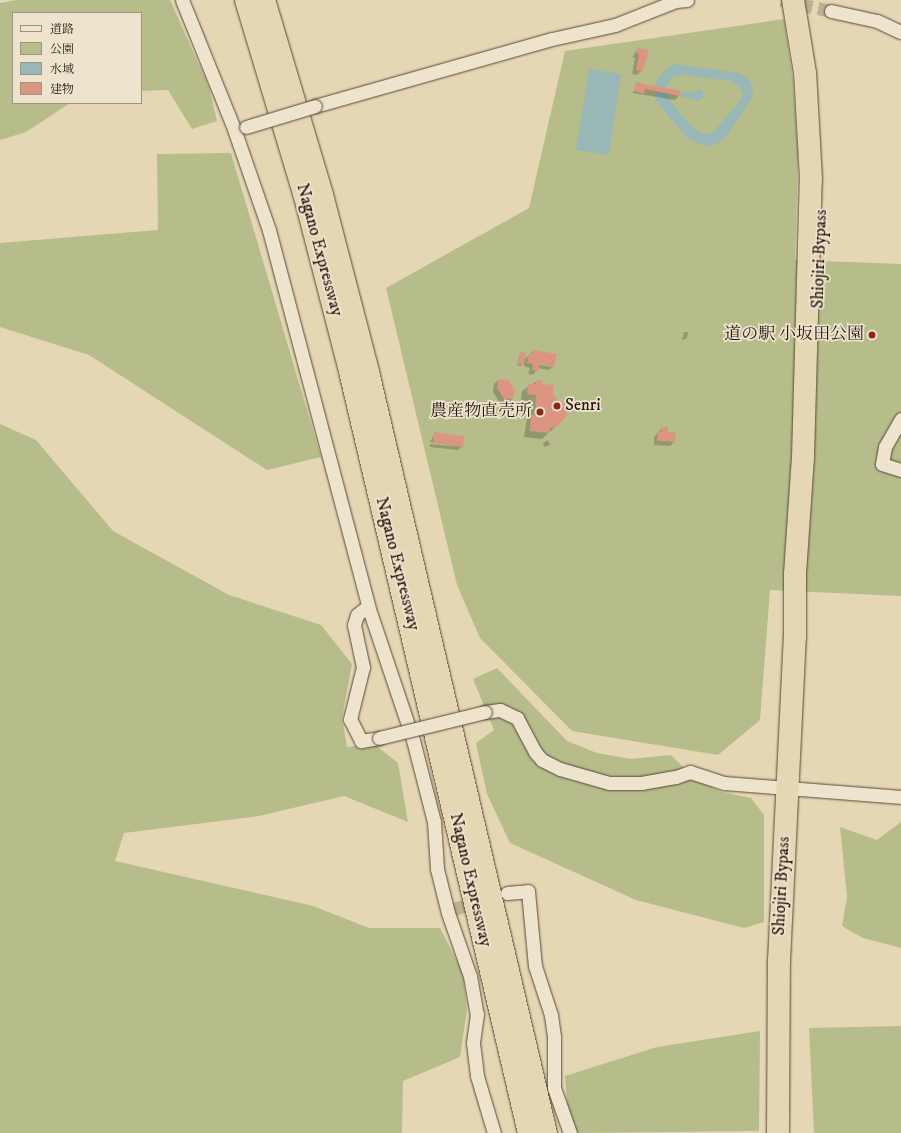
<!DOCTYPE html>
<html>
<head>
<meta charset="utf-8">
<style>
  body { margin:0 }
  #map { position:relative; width:901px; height:1133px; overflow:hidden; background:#e5d6b4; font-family:"IM FELL DW Pica","Noto Serif JP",serif }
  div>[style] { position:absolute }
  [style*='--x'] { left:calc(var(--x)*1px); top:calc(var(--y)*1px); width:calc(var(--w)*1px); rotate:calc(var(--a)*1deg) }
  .green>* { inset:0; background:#b6bd8b }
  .water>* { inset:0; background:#99b7b6 }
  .shadow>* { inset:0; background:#0003 }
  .building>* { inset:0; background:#db9580 }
  .street-tunnel>* { height:13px; margin-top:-6.5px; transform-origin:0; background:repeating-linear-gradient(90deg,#bfb093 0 13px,transparent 0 19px) }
  .roads { filter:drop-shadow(0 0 1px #564737) drop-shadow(0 0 1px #564737) }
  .street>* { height:13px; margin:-6.5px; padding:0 6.5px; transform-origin:6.5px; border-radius:6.5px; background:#eee4ce }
  .highway>* { height:22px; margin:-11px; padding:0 11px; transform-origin:11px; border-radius:11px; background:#e5d6b4 }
  .bridges { filter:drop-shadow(0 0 1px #564737) drop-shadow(0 0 1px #564737) }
  .street-bridge>* { height:13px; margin:-6.5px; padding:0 6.5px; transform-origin:6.5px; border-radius:6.5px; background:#eee4ce }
  .dots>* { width:11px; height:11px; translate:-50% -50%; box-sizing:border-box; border:2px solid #eee4ce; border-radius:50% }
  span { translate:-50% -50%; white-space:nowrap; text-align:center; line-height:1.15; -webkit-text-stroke:3.5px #eee4ce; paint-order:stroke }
  .street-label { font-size:17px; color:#27170d }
  .poi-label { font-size:17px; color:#27170d }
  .right { translate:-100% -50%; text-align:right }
  .left { translate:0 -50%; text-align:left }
  .legend { position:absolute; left:12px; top:12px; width:130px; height:92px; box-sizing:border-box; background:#eee4ce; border:1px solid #9e9281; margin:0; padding:5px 7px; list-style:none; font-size:12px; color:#27170d }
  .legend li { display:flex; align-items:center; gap:8px; height:20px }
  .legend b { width:20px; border:1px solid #9e9281 }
</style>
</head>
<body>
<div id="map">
  <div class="green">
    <i style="clip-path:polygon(17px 0,170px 0,209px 87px,217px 121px,192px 129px,168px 90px,141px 91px,141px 13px,13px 13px,13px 103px,70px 103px,26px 132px,0 140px,0 3px)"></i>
    <i style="clip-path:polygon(784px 19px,793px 80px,798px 155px,795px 260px,901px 264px,901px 596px,770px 590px,760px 720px,718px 755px,572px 731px,480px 638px,457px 585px,386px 288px,529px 208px,565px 51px)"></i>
    <i style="clip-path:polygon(231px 153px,321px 457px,267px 470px,89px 355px,0 327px,0 243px,158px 230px,157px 154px)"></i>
    <i style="clip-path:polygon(0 424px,36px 440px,113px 531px,229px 595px,321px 625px,352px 664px,342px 718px,347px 747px,374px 744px,398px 763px,408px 822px,344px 796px,259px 816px,124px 833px,115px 861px,313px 906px,369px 928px,440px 928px,463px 973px,467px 1010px,460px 1057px,403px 1081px,402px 1133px,0 1133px)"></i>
    <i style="clip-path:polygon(497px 668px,567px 741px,597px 753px,631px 759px,671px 755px,697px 781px,722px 792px,751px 798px,764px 815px,764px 922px,744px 928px,636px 900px,510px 843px,487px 794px,476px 743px,494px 730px,473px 679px)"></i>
    <i style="clip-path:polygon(901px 822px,901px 948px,863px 938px,842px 926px,847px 897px,840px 827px,877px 840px)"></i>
    <i style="clip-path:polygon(901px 1026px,901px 1133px,814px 1133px,809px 1028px)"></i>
    <i style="clip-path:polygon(760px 1031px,759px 1131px,576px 1133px,568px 1116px,565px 1076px,657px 1047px)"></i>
  </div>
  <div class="water">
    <i style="clip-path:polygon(evenodd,674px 64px,739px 73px,749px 79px,753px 89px,752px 98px,724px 139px,715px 145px,705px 146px,688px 139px,655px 100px,656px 82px,664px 71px,674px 64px,682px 75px,731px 81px,738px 86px,743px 93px,741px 100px,712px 133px,702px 133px,690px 125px,670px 101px,667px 85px,672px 78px,682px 75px)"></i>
    <i style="clip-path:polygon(589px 69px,621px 74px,609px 155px,576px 150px)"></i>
    <i style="clip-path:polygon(698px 89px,702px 90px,705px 96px,698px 101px,680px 96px,681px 91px,691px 93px)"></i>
  </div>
  <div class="shadow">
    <i style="clip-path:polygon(638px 49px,645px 55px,641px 71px,637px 75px,632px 74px,635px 58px,632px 57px)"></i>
    <i style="clip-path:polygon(637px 83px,679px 96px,675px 100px,633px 93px)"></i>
    <i style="clip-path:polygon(684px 332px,688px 332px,687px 338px,682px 340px)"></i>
    <i style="clip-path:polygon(evenodd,533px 351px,554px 366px,549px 370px,538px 368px,533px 375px,528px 374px,530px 368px,524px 366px,524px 363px,521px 366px,517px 365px,520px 354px,524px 360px,533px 351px,535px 362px,552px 365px,552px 367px,535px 364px,535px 362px)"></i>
    <i style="clip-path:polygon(498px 380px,512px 399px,508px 403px,500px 403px,493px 392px,494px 384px)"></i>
    <i style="clip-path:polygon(537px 381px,552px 394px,557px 425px,542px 439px,524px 437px,530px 401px,521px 400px,522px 391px)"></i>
    <i style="clip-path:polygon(662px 428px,674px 442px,670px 446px,654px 445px,654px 437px)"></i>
    <i style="clip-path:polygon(435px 433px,462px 446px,458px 450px,430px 447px,430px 444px,460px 447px,430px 442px)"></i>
    <i style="clip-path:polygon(548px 440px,550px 445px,544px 447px,543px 443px)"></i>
  </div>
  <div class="building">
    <i style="clip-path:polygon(637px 48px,649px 50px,642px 72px,636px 70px,639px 54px,636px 53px)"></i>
    <i style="clip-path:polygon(636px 82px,681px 91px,680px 96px,645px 89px,644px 94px,634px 91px)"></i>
    <i style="clip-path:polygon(533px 350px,557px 354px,554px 367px,540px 364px,538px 371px,532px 370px,533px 364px,527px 363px,529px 354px,532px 354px)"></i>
    <i style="clip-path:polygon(520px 352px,526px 353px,524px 365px,518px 364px)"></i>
    <i style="clip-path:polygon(498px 379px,508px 380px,515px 390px,513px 399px,504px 399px,497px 388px)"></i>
    <i style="clip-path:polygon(536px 380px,543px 381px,542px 384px,554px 385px,553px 394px,561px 403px,568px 403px,567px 415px,558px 426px,550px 428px,549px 433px,530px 431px,531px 415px,535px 415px,536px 395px,527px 394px,528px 384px,536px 384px)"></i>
    <i style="clip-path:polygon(662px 427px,668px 427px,668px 432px,676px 433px,675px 442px,657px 441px,658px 432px,661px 432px)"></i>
    <i style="clip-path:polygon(434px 432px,464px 436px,463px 447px,433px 443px)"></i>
  </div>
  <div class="street-tunnel">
    <i style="--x:781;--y:0;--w:51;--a:12.4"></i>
    <i style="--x:454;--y:909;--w:27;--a:-17"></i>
  </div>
  <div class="roads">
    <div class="street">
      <i style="--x:182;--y:0;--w:139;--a:68"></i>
      <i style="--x:234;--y:129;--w:107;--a:70.9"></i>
      <i style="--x:269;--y:230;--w:389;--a:75.2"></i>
      <i style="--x:368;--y:606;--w:141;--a:71.4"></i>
      <i style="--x:413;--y:740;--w:85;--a:75.6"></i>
      <i style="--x:434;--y:822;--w:47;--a:86.3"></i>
      <i style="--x:437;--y:869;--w:45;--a:76"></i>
      <i style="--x:448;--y:913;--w:67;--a:70.8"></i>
      <i style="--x:470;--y:976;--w:39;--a:80"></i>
      <i style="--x:477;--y:1014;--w:29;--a:98"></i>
      <i style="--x:473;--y:1043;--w:33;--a:83"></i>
      <i style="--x:477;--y:1076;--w:59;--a:73.4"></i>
      <i style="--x:831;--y:11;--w:47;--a:12.3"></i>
      <i style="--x:877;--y:21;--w:26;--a:25"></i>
      <i style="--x:315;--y:106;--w:246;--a:-15.8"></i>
      <i style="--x:552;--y:39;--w:65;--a:-12.5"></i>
      <i style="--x:615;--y:25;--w:66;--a:-21.5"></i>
      <i style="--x:676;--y:1;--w:11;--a:-5"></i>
      <i style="--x:901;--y:419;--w:32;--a:120"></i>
      <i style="--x:885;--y:447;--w:17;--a:100"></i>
      <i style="--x:882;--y:464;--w:20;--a:18"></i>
      <i style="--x:368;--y:606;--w:14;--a:141"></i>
      <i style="--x:357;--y:615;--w:10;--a:107"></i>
      <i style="--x:354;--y:625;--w:43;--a:77.9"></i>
      <i style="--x:363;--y:667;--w:54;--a:104"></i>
      <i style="--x:350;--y:719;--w:25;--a:63"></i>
      <i style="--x:361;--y:741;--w:18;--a:-9"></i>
      <i style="--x:485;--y:712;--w:15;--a:-8"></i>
      <i style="--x:500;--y:710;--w:19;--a:25"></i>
      <i style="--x:517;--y:718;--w:38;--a:62"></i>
      <i style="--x:535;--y:752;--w:11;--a:49"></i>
      <i style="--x:542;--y:760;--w:20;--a:27"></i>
      <i style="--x:560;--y:769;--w:51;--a:15.9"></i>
      <i style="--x:609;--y:783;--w:32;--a:0"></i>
      <i style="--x:641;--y:783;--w:36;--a:-10"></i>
      <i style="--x:676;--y:777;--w:15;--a:-20"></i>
      <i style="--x:690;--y:772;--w:36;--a:18"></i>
      <i style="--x:724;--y:783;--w:178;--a:4.5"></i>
      <i style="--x:507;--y:893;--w:21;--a:-5"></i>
      <i style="--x:528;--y:891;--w:75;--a:84.7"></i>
      <i style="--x:535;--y:966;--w:52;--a:71.9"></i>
      <i style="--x:551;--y:1015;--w:22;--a:82"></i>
      <i style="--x:554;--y:1037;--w:51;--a:90"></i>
      <i style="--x:554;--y:1088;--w:48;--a:70.4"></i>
    </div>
    <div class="highway">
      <i style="--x:246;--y:0;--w:202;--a:73.3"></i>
      <i style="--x:304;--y:193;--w:184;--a:75.5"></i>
      <i style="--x:350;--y:371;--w:783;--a:76.78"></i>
      <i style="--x:264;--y:0;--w:203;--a:73.4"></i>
      <i style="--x:322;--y:195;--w:183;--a:75.4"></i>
      <i style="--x:368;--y:372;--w:782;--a:76.84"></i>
      <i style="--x:778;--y:1133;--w:172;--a:-89.7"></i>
      <i style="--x:779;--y:961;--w:323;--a:-87.2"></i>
      <i style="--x:795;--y:638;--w:64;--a:-90"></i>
      <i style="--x:795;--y:574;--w:116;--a:-86.1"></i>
      <i style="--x:803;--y:458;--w:279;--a:-88.4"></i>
      <i style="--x:811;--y:179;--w:106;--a:-93.2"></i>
      <i style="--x:805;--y:73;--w:74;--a:-99.3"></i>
    </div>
  </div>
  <div class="bridges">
    <div class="street-bridge">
      <i style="--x:246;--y:127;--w:72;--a:-16.9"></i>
      <i style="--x:379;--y:738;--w:109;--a:-13.8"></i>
    </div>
  </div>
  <div class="dots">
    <i style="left:872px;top:335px;background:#8f2418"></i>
    <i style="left:557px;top:406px;background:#8f2418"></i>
    <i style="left:540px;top:412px;background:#8f2418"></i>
  </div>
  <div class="street-label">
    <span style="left:319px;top:250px;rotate:75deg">Nagano Expressway</span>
    <span style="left:820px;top:259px;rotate:-88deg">Shiojiri Bypass</span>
    <span style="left:397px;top:564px;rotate:76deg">Nagano Expressway</span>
    <span style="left:470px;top:880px;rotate:77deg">Nagano Expressway</span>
    <span style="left:782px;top:886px;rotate:-87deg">Shiojiri Bypass</span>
  </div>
  <div class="poi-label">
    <span class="right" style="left:864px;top:335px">道の駅 小坂田公園</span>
    <span class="left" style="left:565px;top:406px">Senri</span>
    <span class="right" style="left:532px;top:412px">農産物直売所</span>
  </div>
  <ul class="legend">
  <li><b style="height:5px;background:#eee4ce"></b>道路</li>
  <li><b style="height:11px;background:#b6bd8b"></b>公園</li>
  <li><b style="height:11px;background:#99b7b6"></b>水域</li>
  <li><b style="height:11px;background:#db9580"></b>建物</li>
  </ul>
</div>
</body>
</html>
